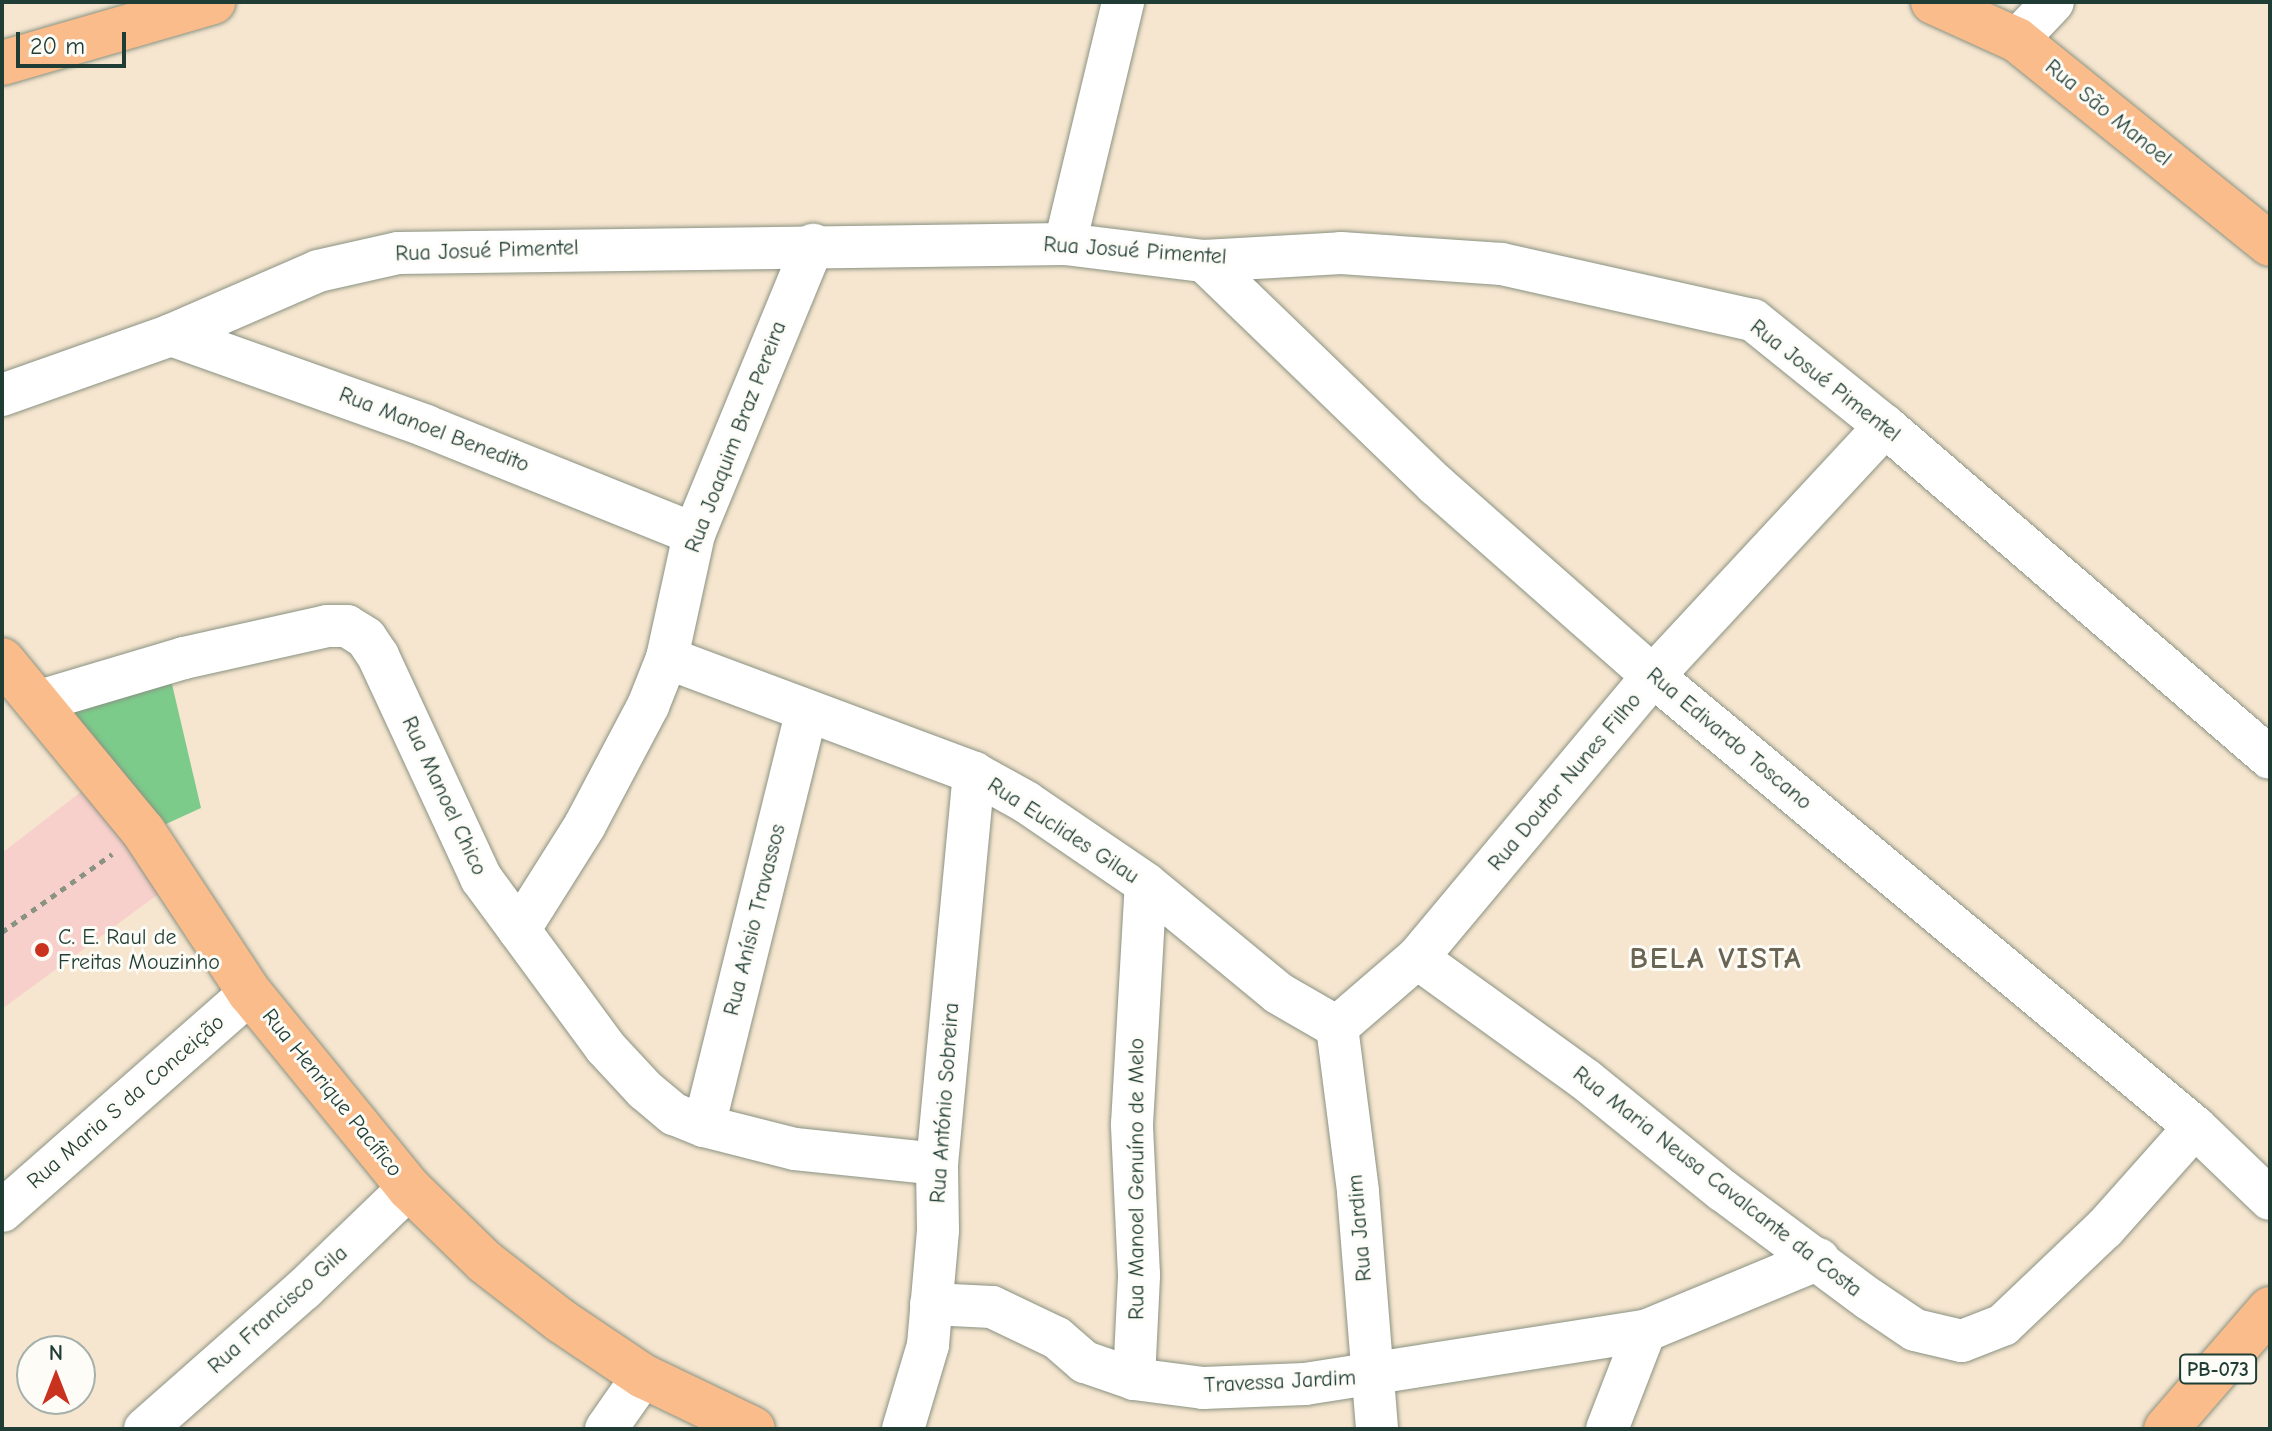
<!DOCTYPE html>
<html>
<head>
<meta charset="utf-8">
<style>
  body { margin:0 }
  #map { position:relative; width:2272px; height:1431px; overflow:hidden; background:#f6e6cf; font-family:"Comic Neue",sans-serif }
  div>[style] { position:absolute }
  [style*='--x'] { left:calc(var(--x)*1px); top:calc(var(--y)*1px); width:calc(var(--w)*1px); rotate:calc(var(--a)*1deg) }
  .built>* { inset:0; background:#f7d0cb }
  .green>* { inset:0; background:#7ccb8b }
  .path>* { height:5px; margin-top:-2.5px; transform-origin:0; background:repeating-linear-gradient(90deg,#8a9282 0 6px,transparent 0 12px) }
  .roads { filter:drop-shadow(0 0 2px #8a9282) drop-shadow(0 0 2px #8a9282) }
  .minor>* { height:42px; margin:-21px; padding:0 21px; transform-origin:21px; border-radius:21px; background:#fff }
  .major>* { height:44px; margin:-22px; padding:0 22px; transform-origin:22px; border-radius:22px; background:#f9bc8a }
  .dots>* { width:22px; height:22px; translate:-50% -50%; box-sizing:border-box; border:4px solid #fdfcf7; border-radius:50% }
  span { translate:-50% -50%; white-space:nowrap; text-align:center; line-height:1.15; -webkit-text-stroke:6px #fdfcf7; paint-order:stroke }
  .shield-label span { padding:2px 6px; background:#fdfcf7; border:2px solid; border-radius:6px; -webkit-text-stroke-width:0 }
  .shield-label { font-size:20px; color:#1f3d34; font-weight:700 }
  .street-label { font-size:22px; color:#1f3d34 }
  .poi-label { font-size:22px; color:#1f3d34 }
  .left { translate:0 -50%; text-align:left }
  .district-label { font-size:30px; color:#6b6553; font-weight:700; letter-spacing:2px }
  .frame { position:absolute; inset:0; border:4px solid #1f3d34; pointer-events:none }
  .north { position:absolute; left:16px; top:1335px; width:80px; height:80px; box-sizing:border-box; background:#fdfcf7; border:2px solid #a4b0a9; border-radius:50%; rotate:0deg; font-size:22px; font-weight:700; line-height:32px; text-align:center; color:#1f3d34 }
  .north::after { content:''; display:block; margin:auto; width:28px; height:36px; background:#c8321e; clip-path:polygon(50% 0,100% 100%,50% 72%,0 100%) }
  .scale { position:absolute; left:16px; top:32px; width:110px; height:36px; box-sizing:border-box; border:4px solid #1f3d34; border-top:0; padding-left:10px; font-size:24px; line-height:28px; white-space:nowrap; color:#1f3d34; -webkit-text-stroke:6px #fdfcf7; paint-order:stroke }
</style>
</head>
<body>
<div id="map">
  <div class="built">
    <i style="clip-path:polygon(91px 784px,164px 890px,2px 1009px,2px 853px)"></i>
  </div>
  <div class="green">
    <i style="clip-path:polygon(171px 680px,201px 808px,166px 824px,68px 709px)"></i>
  </div>
  <div class="path">
    <i style="--x:2;--y:932;--w:135;--a:-35.3"></i>
  </div>
  <div class="roads">
    <div class="minor">
      <i style="--x:2017;--y:40;--w:52;--a:-46.5"></i>
      <i style="--x:1065;--y:244;--w:249;--a:-76.5"></i>
      <i style="--x:1204;--y:261;--w:322;--a:44"></i>
      <i style="--x:1436;--y:485;--w:289;--a:41.4"></i>
      <i style="--x:1653;--y:676;--w:705;--a:39.76"></i>
      <i style="--x:2195;--y:1127;--w:104;--a:43.8"></i>
      <i style="--x:171;--y:335;--w:271;--a:19.6"></i>
      <i style="--x:426;--y:426;--w:289;--a:21.9"></i>
      <i style="--x:2;--y:395;--w:179;--a:-19.5"></i>
      <i style="--x:171;--y:335;--w:160;--a:-23.5"></i>
      <i style="--x:318;--y:271;--w:82;--a:-12.7"></i>
      <i style="--x:398;--y:253;--w:667;--a:-0.77"></i>
      <i style="--x:1065;--y:244;--w:140;--a:7"></i>
      <i style="--x:1204;--y:261;--w:137;--a:-3.3"></i>
      <i style="--x:1341;--y:253;--w:161;--a:3.9"></i>
      <i style="--x:1502;--y:264;--w:257;--a:12.6"></i>
      <i style="--x:1753;--y:320;--w:169;--a:38.8"></i>
      <i style="--x:1885;--y:426;--w:508;--a:40.77"></i>
      <i style="--x:667;--y:658;--w:328;--a:20.5"></i>
      <i style="--x:974;--y:773;--w:60;--a:29.1"></i>
      <i style="--x:1026;--y:802;--w:145;--a:34.3"></i>
      <i style="--x:1146;--y:884;--w:171;--a:39.5"></i>
      <i style="--x:1278;--y:993;--w:68;--a:30"></i>
      <i style="--x:36;--y:702;--w:154;--a:-16.6"></i>
      <i style="--x:184;--y:658;--w:147;--a:-12.6"></i>
      <i style="--x:327;--y:626;--w:20;--a:0"></i>
      <i style="--x:347;--y:626;--w:22;--a:32"></i>
      <i style="--x:366;--y:638;--w:22;--a:56"></i>
      <i style="--x:378;--y:656;--w:245;--a:65.1"></i>
      <i style="--x:481;--y:878;--w:210;--a:53.7"></i>
      <i style="--x:605;--y:1047;--w:59;--a:47.1"></i>
      <i style="--x:645;--y:1090;--w:38;--a:40"></i>
      <i style="--x:674;--y:1114;--w:32;--a:22"></i>
      <i style="--x:704;--y:1126;--w:94;--a:14.2"></i>
      <i style="--x:795;--y:1149;--w:143;--a:6"></i>
      <i style="--x:519;--y:930;--w:124;--a:-57.8"></i>
      <i style="--x:585;--y:825;--w:135;--a:-62.1"></i>
      <i style="--x:648;--y:706;--w:52;--a:-68.4"></i>
      <i style="--x:667;--y:658;--w:127;--a:-77.7"></i>
      <i style="--x:694;--y:534;--w:313;--a:-67.6"></i>
      <i style="--x:1417;--y:958;--w:208;--a:35.8"></i>
      <i style="--x:1586;--y:1080;--w:175;--a:39"></i>
      <i style="--x:1722;--y:1190;--w:183;--a:36.6"></i>
      <i style="--x:1869;--y:1299;--w:55;--a:34"></i>
      <i style="--x:1915;--y:1330;--w:48;--a:13.2"></i>
      <i style="--x:1962;--y:1341;--w:44;--a:-21.3"></i>
      <i style="--x:2003;--y:1325;--w:141;--a:-43.6"></i>
      <i style="--x:2105;--y:1228;--w:135;--a:-48.3"></i>
      <i style="--x:1337;--y:1027;--w:106;--a:-40.8"></i>
      <i style="--x:1417;--y:958;--w:368;--a:-50.1"></i>
      <i style="--x:1653;--y:676;--w:341;--a:-47.1"></i>
      <i style="--x:1337;--y:1027;--w:166;--a:82.7"></i>
      <i style="--x:1358;--y:1192;--w:238;--a:85.4"></i>
      <i style="--x:704;--y:1126;--w:425;--a:-76.1"></i>
      <i style="--x:2;--y:1211;--w:330;--a:-41.3"></i>
      <i style="--x:931;--y:1304;--w:61;--a:2.8"></i>
      <i style="--x:992;--y:1307;--w:72;--a:25.5"></i>
      <i style="--x:1057;--y:1338;--w:37;--a:41"></i>
      <i style="--x:1085;--y:1362;--w:52;--a:19.1"></i>
      <i style="--x:1134;--y:1379;--w:70;--a:7.4"></i>
      <i style="--x:1203;--y:1388;--w:102;--a:-2.2"></i>
      <i style="--x:1305;--y:1384;--w:344;--a:-8.9"></i>
      <i style="--x:1645;--y:1331;--w:188;--a:-22.5"></i>
      <i style="--x:1134;--y:1379;--w:104;--a:-87.2"></i>
      <i style="--x:1139;--y:1275;--w:151;--a:-92.7"></i>
      <i style="--x:1132;--y:1124;--w:240;--a:-86.7"></i>
      <i style="--x:145;--y:1429;--w:212;--a:-41.4"></i>
      <i style="--x:304;--y:1289;--w:146;--a:-43.9"></i>
      <i style="--x:606;--y:1429;--w:65;--a:-55.1"></i>
      <i style="--x:903;--y:1429;--w:88;--a:-73.4"></i>
      <i style="--x:928;--y:1345;--w:115;--a:-85"></i>
      <i style="--x:938;--y:1230;--w:66;--a:-90.9"></i>
      <i style="--x:937;--y:1164;--w:393;--a:-84.6"></i>
      <i style="--x:1607;--y:1429;--w:105;--a:-68.8"></i>
    </div>
    <div class="major">
      <i style="--x:1933;--y:2;--w:92;--a:24.3"></i>
      <i style="--x:2017;--y:40;--w:325;--a:38.9"></i>
      <i style="--x:2;--y:63;--w:220;--a:-16.1"></i>
      <i style="--x:2;--y:660;--w:222;--a:50.5"></i>
      <i style="--x:143;--y:831;--w:194;--a:56.6"></i>
      <i style="--x:250;--y:993;--w:252;--a:50.8"></i>
      <i style="--x:409;--y:1188;--w:106;--a:44.2"></i>
      <i style="--x:485;--y:1262;--w:96;--a:37.8"></i>
      <i style="--x:561;--y:1321;--w:99;--a:33.9"></i>
      <i style="--x:643;--y:1376;--w:122;--a:25.7"></i>
      <i style="--x:2166;--y:1429;--w:159;--a:-49.1"></i>
    </div>
  </div>
  <div class="dots">
    <i style="left:42px;top:950px;background:#c8321e"></i>
  </div>
  <div class="shield-label">
    <span style="left:2218px;top:1369px">PB-073</span>
  </div>
  <div class="street-label">
    <span style="left:2108px;top:113px;rotate:39deg">Rua São Manoel</span>
    <span style="left:487px;top:251px;rotate:-2deg">Rua Josué Pimentel</span>
    <span style="left:1135px;top:251px;rotate:4deg">Rua Josué Pimentel</span>
    <span style="left:1825px;top:381px;rotate:38deg">Rua Josué Pimentel</span>
    <span style="left:434px;top:430px;rotate:21deg">Rua Manoel Benedito</span>
    <span style="left:736px;top:437px;rotate:-69deg">Rua Joaquim Braz Pereira</span>
    <span style="left:1729px;top:739px;rotate:40deg">Rua Edivardo Toscano</span>
    <span style="left:1565px;top:782px;rotate:-50deg">Rua Doutor Nunes Filho</span>
    <span style="left:444px;top:796px;rotate:65deg">Rua Manoel Chico</span>
    <span style="left:1063px;top:831px;rotate:33deg">Rua Euclides Gilau</span>
    <span style="left:755px;top:920px;rotate:-76deg">Rua Anísio Travassos</span>
    <span style="left:332px;top:1093px;rotate:51deg">Rua Henrique Pacífico</span>
    <span style="left:126px;top:1102px;rotate:-41deg">Rua Maria S da Conceição</span>
    <span style="left:945px;top:1103px;rotate:-86deg">Rua António Sobreira</span>
    <span style="left:1137px;top:1179px;rotate:-90deg">Rua Manoel Genuíno de Melo</span>
    <span style="left:1717px;top:1182px;rotate:38deg">Rua Maria Neusa Cavalcante da Costa</span>
    <span style="left:1360px;top:1228px;rotate:-95deg">Rua Jardim</span>
    <span style="left:278px;top:1310px;rotate:-42deg">Rua Francisco Gila</span>
    <span style="left:1280px;top:1382px;rotate:-3deg">Travessa Jardim</span>
  </div>
  <div class="poi-label">
    <span class="left" style="left:58px;top:950px">C. E. Raul de<br>Freitas Mouzinho</span>
  </div>
  <div class="district-label">
    <span style="left:1716px;top:959px">BELA VISTA</span>
  </div>
  <div class="frame"></div>
  <div class="north">N</div>
  <div class="scale">20 m</div>
</div>
</body>
</html>
